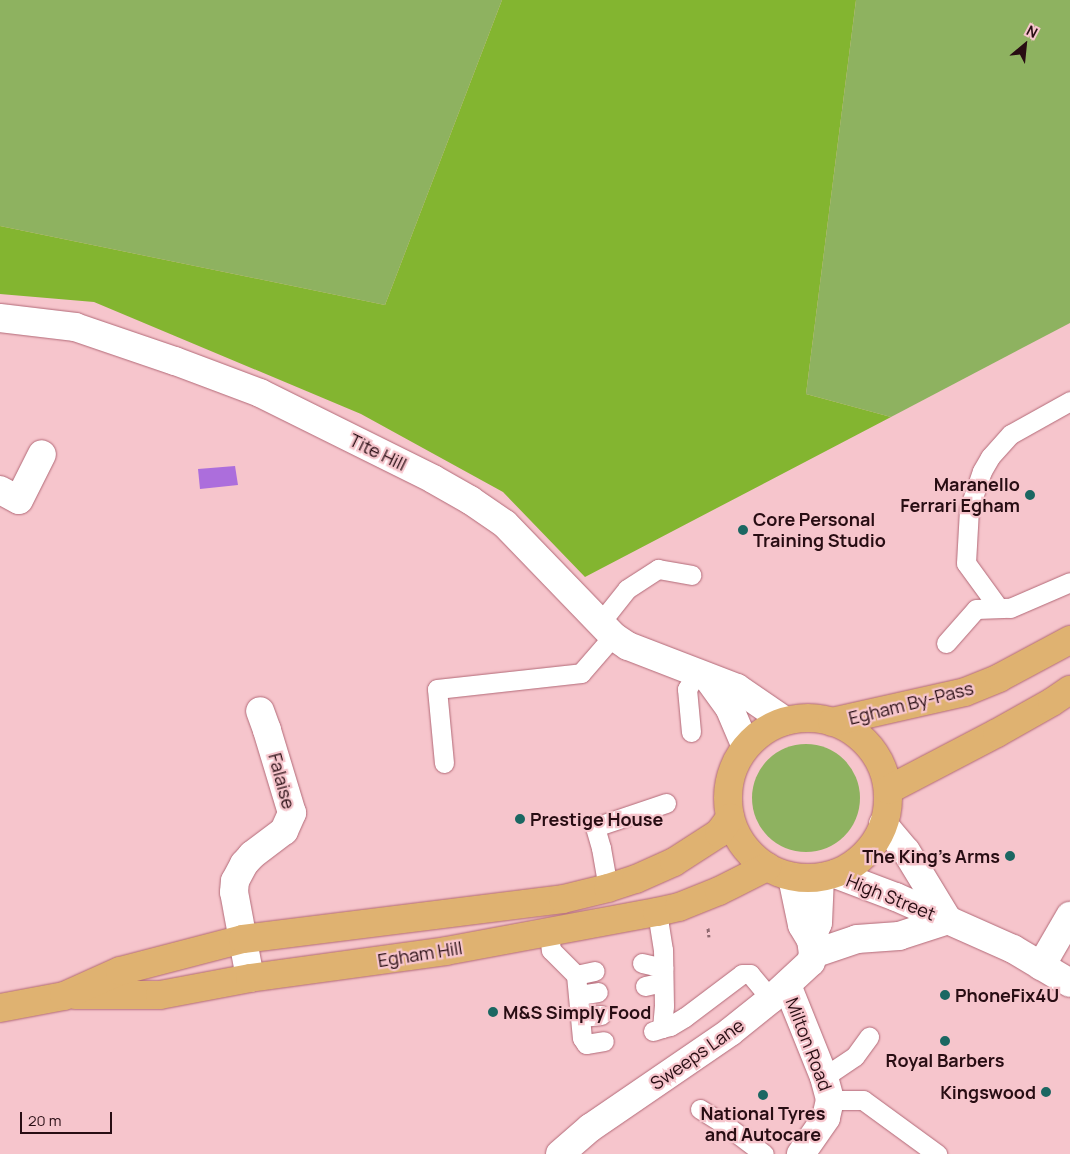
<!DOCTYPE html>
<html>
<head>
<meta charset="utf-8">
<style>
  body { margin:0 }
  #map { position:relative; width:1070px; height:1154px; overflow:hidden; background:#f6c5cc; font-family:Manrope,sans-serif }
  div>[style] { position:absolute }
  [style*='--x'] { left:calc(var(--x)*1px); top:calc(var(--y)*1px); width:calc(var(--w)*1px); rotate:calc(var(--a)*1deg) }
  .green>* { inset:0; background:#8eb260 }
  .round { border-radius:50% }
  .forest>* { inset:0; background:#83b530 }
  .water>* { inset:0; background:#ac6edc }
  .path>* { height:3px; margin-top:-1.5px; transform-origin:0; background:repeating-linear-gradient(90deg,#8f6970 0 4px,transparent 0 6.5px) }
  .roads { filter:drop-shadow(0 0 1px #b26977) drop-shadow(0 0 1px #b26977) }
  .lane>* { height:19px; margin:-9.5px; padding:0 9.5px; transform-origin:9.5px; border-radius:9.5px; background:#fff }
  .street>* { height:28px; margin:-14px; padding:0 14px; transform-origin:14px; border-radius:14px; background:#fff }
  .secondary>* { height:28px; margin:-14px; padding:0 14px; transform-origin:14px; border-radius:14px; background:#fff }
  .primary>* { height:28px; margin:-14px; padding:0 14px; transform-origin:14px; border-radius:14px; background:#dfb271 }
  .primary>.ring { margin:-14px; padding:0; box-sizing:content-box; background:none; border:28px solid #dfb271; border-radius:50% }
  .dots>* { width:14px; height:14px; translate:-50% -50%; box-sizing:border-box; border:2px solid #f6c5cc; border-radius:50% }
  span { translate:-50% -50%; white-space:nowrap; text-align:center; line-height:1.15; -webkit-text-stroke:4.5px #f6c5cc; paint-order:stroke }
  .street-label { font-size:18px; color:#280d13 }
  .poi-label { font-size:18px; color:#280d13; font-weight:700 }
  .right { translate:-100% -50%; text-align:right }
  .left { translate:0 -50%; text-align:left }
  .north { position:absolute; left:1000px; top:20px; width:50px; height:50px; -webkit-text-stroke:4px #f6c5cc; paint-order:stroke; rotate:28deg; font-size:14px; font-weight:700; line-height:20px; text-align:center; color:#280d13 }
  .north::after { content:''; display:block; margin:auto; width:18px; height:22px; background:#280d13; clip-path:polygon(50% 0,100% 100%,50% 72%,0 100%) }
  .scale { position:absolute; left:20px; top:1112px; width:92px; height:22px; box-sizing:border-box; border:2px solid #280d13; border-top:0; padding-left:6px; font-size:15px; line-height:18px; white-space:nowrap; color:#280d13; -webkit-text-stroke:4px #f6c5cc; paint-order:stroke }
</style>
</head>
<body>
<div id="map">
  <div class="green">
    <i style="clip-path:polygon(0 0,502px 0,385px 305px,0 226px)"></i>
    <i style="clip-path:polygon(856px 0,1070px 0,1070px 323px,891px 417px,806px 394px)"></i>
    <i class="round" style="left:752px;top:744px;width:108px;height:108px"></i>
  </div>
  <div class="forest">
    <i style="clip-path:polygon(502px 0,856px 0,806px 394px,891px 417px,585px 577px,503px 492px,361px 414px,94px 302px,0 294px,0 226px,385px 305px)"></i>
  </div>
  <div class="water">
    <i style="clip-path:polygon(235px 466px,238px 485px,200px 489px,198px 469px)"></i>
  </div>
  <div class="path">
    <i style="--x:708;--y:928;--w:9;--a:84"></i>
  </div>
  <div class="roads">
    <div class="lane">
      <i style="--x:998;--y:607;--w:54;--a:-126"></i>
      <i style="--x:966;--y:563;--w:54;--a:-86.8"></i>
      <i style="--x:969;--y:509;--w:40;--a:-71.1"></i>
      <i style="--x:982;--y:471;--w:16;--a:-60"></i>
      <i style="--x:990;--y:457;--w:31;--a:-48"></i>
      <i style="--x:1011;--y:434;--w:68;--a:-29.2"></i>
      <i style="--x:600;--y:623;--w:43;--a:-51.5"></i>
      <i style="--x:627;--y:589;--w:37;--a:-33"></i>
      <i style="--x:658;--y:569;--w:34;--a:10"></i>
      <i style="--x:946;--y:643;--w:45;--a:-48.6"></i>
      <i style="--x:976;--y:609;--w:34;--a:-2"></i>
      <i style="--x:1010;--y:608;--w:65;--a:-23.4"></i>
      <i style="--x:691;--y:732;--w:43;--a:-95.3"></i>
      <i style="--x:687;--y:689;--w:19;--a:-58"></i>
      <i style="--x:444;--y:763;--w:74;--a:-95.4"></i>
      <i style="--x:437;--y:689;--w:145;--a:-6.3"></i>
      <i style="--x:581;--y:673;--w:49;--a:-49.1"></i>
      <i style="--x:608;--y:888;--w:41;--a:-99.9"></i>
      <i style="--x:601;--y:848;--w:22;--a:-106"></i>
      <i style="--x:595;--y:827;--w:75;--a:-18.7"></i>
      <i style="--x:549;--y:932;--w:18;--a:84"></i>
      <i style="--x:551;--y:950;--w:35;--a:45"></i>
      <i style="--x:576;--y:975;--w:63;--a:84.6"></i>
      <i style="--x:582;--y:1038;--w:7;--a:56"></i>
      <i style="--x:586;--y:1044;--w:18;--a:-9"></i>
      <i style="--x:642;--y:963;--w:22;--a:13"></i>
      <i style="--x:576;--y:975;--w:19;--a:-12"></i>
      <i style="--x:645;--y:986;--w:18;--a:-13"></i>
      <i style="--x:579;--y:995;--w:19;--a:-9"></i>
      <i style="--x:582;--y:1017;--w:19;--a:-6"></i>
      <i style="--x:662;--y:1028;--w:8;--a:-14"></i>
      <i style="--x:670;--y:1026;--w:17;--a:-31"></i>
      <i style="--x:685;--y:1017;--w:71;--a:-37"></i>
      <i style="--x:742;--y:974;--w:8;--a:0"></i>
      <i style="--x:750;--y:974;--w:33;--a:50"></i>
      <i style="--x:653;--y:1031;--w:9;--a:-18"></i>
      <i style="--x:662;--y:1028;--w:22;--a:-85"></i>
      <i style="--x:664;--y:1006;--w:56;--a:-91"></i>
      <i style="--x:663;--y:950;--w:38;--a:-99"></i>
      <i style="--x:824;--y:1077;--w:37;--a:-34"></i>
      <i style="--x:855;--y:1056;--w:24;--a:-54"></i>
      <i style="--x:830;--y:1100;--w:33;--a:0"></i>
      <i style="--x:863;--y:1100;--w:92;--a:36.1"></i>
      <i style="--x:700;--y:1109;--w:32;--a:32"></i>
      <i style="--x:727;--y:1126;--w:46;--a:37.1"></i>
    </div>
    <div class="street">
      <i style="--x:0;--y:490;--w:21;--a:28"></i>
      <i style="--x:19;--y:500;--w:51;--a:-63.4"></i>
      <i style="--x:811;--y:940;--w:18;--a:-68"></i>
      <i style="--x:818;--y:923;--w:45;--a:-87.5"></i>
      <i style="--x:813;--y:954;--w:46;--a:-18.8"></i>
      <i style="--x:857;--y:939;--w:42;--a:-4.1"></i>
      <i style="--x:899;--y:936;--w:52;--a:-18.1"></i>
      <i style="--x:1041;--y:966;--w:58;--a:-59.9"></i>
      <i style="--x:250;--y:978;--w:87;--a:-100.5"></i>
      <i style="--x:234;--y:892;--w:11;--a:-85"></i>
      <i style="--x:235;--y:881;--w:19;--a:-62"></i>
      <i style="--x:244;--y:864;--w:12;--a:-48"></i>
      <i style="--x:252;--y:855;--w:40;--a:-37"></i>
      <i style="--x:284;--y:831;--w:20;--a:-66"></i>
      <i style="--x:292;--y:813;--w:87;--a:-106.8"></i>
      <i style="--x:267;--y:730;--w:20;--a:-110"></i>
      <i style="--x:787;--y:985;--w:99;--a:68.1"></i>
      <i style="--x:824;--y:1077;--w:24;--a:75"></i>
      <i style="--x:830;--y:1100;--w:18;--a:103"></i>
      <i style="--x:826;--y:1118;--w:44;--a:124.8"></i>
      <i style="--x:560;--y:1154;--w:40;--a:-41"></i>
      <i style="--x:590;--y:1128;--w:170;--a:-34.4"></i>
      <i style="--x:730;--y:1032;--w:53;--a:-38.8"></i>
      <i style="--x:771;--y:999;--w:54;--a:-42.8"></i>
      <i style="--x:811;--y:962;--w:8;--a:-76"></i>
      <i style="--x:813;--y:954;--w:14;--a:-98"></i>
      <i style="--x:811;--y:940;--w:17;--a:-121"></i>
      <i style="--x:802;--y:925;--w:49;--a:-101.8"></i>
    </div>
    <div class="secondary">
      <i style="--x:0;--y:318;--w:76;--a:6.8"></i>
      <i style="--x:75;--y:327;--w:106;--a:18.8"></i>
      <i style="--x:175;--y:361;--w:91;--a:20.6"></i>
      <i style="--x:260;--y:393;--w:193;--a:26.4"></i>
      <i style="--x:433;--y:479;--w:43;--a:29.6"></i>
      <i style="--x:470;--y:500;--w:42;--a:34.4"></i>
      <i style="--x:505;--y:524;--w:156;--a:46"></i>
      <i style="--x:613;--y:636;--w:18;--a:34"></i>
      <i style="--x:628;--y:646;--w:117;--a:21.1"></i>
      <i style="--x:737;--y:688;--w:58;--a:34.5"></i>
      <i style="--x:707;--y:677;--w:37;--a:54"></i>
      <i style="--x:729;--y:707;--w:43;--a:67"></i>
      <i style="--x:883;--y:824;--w:35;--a:50"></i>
      <i style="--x:906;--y:851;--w:81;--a:58.7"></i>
      <i style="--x:835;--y:874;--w:65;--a:20.7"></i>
      <i style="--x:896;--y:897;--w:128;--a:24"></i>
      <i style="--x:1013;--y:949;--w:66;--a:30.8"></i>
    </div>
    <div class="primary">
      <i class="ring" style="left:728px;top:718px;width:132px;height:132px"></i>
      <i style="--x:832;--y:722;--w:136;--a:-12.7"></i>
      <i style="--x:965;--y:692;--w:37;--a:-22"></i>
      <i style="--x:999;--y:678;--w:81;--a:-28.2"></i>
      <i style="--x:888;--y:790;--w:123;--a:-27.6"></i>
      <i style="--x:997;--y:733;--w:63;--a:-29.4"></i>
      <i style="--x:1052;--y:702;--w:22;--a:-34"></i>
      <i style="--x:75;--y:995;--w:85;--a:0"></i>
      <i style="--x:160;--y:995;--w:92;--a:-10.7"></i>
      <i style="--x:250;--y:978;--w:198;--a:-7.8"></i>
      <i style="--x:446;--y:951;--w:215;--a:-10.5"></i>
      <i style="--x:657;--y:912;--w:23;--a:-13"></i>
      <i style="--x:679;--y:907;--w:43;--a:-21.8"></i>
      <i style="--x:719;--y:891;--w:54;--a:-26.6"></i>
      <i style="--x:0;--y:1008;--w:65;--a:-10.6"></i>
      <i style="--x:64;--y:996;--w:61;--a:-24.1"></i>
      <i style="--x:120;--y:971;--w:127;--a:-14.6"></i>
      <i style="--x:243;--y:939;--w:322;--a:-7.1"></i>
      <i style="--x:563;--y:899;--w:46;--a:-13.7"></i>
      <i style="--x:608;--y:888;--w:29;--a:-18"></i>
      <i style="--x:636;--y:879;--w:42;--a:-24.1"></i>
      <i style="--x:674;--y:862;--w:54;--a:-32.8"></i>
      <i style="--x:719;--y:833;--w:19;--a:-54"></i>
    </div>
  </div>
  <div class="dots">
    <i style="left:1030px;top:495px;background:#1b6762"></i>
    <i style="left:743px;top:530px;background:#1b6762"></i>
    <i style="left:520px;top:819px;background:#1b6762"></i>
    <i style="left:1010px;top:856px;background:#1b6762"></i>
    <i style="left:945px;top:995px;background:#1b6762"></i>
    <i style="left:493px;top:1012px;background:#1b6762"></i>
    <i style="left:945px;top:1041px;background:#1b6762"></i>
    <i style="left:1046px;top:1092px;background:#1b6762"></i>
    <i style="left:763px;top:1095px;background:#1b6762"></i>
  </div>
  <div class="street-label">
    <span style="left:378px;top:452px;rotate:26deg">Tite Hill</span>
    <span style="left:911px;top:703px;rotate:-14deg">Egham By-Pass</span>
    <span style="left:282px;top:781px;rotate:75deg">Falaise</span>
    <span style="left:891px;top:897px;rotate:22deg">High Street</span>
    <span style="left:420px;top:954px;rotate:-9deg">Egham Hill</span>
    <span style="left:809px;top:1044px;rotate:69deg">Milton Road</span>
    <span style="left:697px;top:1054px;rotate:-35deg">Sweeps Lane</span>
  </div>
  <div class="poi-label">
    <span class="right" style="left:1020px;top:495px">Maranello<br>Ferrari Egham</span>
    <span class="left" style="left:753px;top:530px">Core Personal<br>Training Studio</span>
    <span class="left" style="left:530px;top:819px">Prestige House</span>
    <span class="right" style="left:1000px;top:856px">The King's Arms</span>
    <span class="left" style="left:955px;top:995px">PhoneFix4U</span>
    <span class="left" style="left:503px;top:1012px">M&amp;S Simply Food</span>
    <span style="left:945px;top:1060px">Royal Barbers</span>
    <span class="right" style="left:1036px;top:1092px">Kingswood</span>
    <span style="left:763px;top:1124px">National Tyres<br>and Autocare</span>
  </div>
  <div class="north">N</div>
  <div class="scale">20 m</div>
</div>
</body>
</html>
